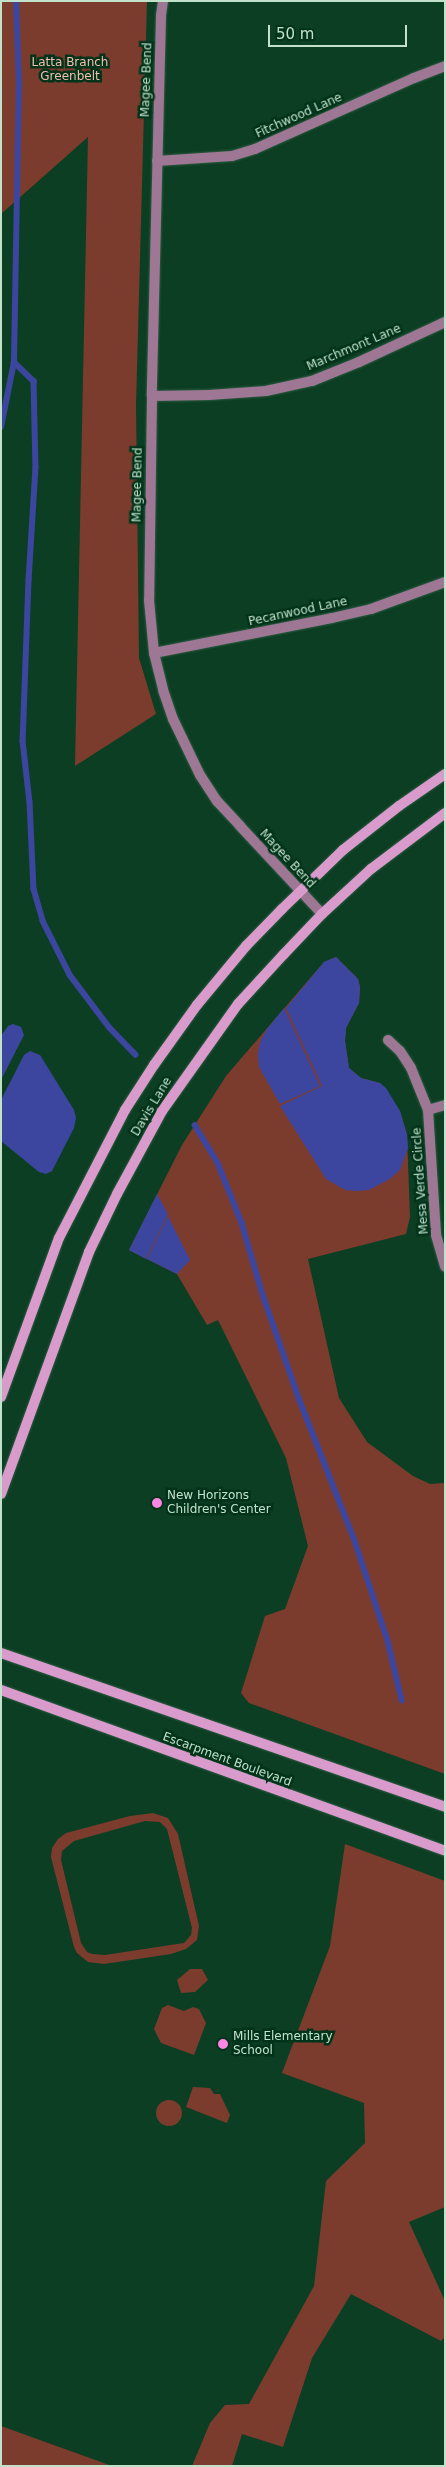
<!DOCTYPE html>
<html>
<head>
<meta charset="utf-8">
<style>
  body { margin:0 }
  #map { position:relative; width:446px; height:2467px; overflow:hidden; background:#0c3e23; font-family:"DejaVu Sans",sans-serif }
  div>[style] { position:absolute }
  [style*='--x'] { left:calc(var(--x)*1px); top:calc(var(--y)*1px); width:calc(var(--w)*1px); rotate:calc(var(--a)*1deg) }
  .green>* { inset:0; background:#7b3c2d }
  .round { border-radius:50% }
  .water>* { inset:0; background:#3d469e }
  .stream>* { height:5.5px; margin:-2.75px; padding:0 2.75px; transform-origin:2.75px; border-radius:2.75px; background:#3d469e }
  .roads { filter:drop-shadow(0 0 1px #2d5b41) drop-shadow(0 0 1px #2d5b41) }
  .street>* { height:10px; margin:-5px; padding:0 5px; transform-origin:5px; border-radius:5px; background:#9d7794 }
  .secondary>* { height:10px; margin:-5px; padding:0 5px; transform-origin:5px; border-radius:5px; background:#d99bcb }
  .dots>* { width:14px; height:14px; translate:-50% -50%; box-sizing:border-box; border:2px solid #003319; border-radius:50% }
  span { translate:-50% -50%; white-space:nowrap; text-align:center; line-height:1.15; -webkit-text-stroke:5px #003319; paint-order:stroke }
  .park-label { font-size:12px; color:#f6bdaf }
  .street-label { font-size:12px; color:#c1e1cb }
  .poi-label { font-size:12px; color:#c1e1cb }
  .left { translate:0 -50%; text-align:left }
  .frame { position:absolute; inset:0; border:2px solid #c1e1cb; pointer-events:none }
  .scale { position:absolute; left:268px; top:25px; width:139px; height:22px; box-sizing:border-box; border:2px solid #c1e1cb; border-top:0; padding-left:6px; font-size:15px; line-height:18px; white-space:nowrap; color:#c1e1cb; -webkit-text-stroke:4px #003319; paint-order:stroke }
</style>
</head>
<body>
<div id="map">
  <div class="green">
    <i style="clip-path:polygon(1px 1px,147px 1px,136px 405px,139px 658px,156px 714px,75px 766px,88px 137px,1px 214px)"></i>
    <i style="clip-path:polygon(336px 957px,358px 979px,360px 987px,359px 1003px,346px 1028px,345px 1041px,349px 1068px,361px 1078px,380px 1083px,400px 1111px,407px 1135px,410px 1217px,406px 1234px,308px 1259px,339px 1398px,367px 1442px,413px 1476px,430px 1484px,445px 1483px,445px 1774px,249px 1703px,241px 1693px,265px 1616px,285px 1609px,308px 1546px,286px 1458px,218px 1320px,207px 1325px,177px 1274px,129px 1250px,182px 1145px,226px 1076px,324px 962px)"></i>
    <i style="clip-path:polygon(evenodd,153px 1813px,168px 1818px,178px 1834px,199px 1926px,197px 1940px,186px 1949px,171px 1954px,104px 1964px,88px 1962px,77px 1953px,74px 1947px,51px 1857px,52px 1848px,58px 1839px,66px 1833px,130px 1816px,153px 1813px,145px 1821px,160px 1822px,167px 1829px,192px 1928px,191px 1935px,184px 1943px,177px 1944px,105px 1955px,92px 1954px,87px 1952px,81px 1943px,61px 1860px,62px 1851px,74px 1841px,145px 1821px)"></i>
    <i style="clip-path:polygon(345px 1844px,445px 1881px,445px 2207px,409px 2222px,445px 2301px,445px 2337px,441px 2341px,351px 2294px,312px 2358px,283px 2447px,242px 2434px,232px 2466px,192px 2466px,210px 2423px,225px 2405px,249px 2404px,314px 2286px,326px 2181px,365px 2143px,364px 2103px,282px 2073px,330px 1946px)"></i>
    <i style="clip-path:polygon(190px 1969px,202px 1969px,208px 1980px,195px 1992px,181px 1993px,177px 1980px)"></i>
    <i style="clip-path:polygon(168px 2005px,184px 2011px,193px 2007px,199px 2009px,206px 2023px,194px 2055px,161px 2043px,154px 2029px,162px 2008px)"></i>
    <i style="clip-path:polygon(193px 2087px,210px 2088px,214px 2094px,220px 2094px,230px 2115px,227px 2123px,186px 2107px)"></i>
    <i class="round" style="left:156px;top:2100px;width:26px;height:26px"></i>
    <i style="clip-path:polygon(1px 2426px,112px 2466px,1px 2466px)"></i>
  </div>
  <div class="water">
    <i style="clip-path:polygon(336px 957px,358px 979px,360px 987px,359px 1003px,346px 1028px,345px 1041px,349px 1068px,361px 1078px,380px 1083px,386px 1088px,400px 1111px,407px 1135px,408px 1148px,400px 1170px,390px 1179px,369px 1190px,357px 1191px,345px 1190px,326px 1179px,280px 1106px,322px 1086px,286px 1008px,324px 962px)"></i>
    <i style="clip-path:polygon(284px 1008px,320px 1086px,280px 1104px,259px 1067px,258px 1054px,260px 1042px,267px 1029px)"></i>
    <i style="clip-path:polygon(13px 1024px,21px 1027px,24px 1035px,1px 1080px,1px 1036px,8px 1026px)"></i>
    <i style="clip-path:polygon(30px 1051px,40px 1055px,74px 1110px,76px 1118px,74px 1128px,52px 1171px,46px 1174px,39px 1172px,1px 1141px,1px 1100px,24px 1055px)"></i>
    <i style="clip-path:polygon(157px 1194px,168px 1214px,146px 1259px,129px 1250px)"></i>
    <i style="clip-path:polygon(168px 1216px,190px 1260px,177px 1274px,147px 1259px)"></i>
  </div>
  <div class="stream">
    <i style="--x:14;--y:362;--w:28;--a:44"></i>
    <i style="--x:34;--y:381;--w:86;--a:88.7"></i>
    <i style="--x:36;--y:467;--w:113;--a:93.5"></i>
    <i style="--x:29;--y:580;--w:161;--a:92.1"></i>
    <i style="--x:23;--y:741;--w:61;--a:83.5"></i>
    <i style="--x:30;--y:802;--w:87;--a:87.4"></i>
    <i style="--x:34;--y:889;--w:33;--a:74"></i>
    <i style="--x:43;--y:921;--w:60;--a:63.4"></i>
    <i style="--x:70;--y:975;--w:66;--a:53"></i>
    <i style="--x:110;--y:1028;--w:37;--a:46"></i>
    <i style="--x:1;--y:427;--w:66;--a:-78.7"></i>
    <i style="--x:14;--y:362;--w:276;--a:-89"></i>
    <i style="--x:19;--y:86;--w:85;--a:-92"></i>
    <i style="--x:195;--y:1125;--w:44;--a:58.8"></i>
    <i style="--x:218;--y:1163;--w:65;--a:68.2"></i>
    <i style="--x:242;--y:1223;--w:78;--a:73.7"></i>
    <i style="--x:264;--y:1298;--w:106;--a:70.7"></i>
    <i style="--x:299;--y:1398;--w:150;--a:68.6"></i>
    <i style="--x:354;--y:1538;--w:108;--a:71.7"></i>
    <i style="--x:388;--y:1641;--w:61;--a:76.7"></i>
  </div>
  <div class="roads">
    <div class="street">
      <i style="--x:163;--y:1;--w:15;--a:98"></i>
      <i style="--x:161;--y:16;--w:380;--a:91.4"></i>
      <i style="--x:152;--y:396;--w:204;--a:90.8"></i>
      <i style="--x:149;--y:600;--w:53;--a:84.6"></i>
      <i style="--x:154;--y:653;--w:38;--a:76"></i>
      <i style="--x:163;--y:690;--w:31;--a:71"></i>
      <i style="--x:173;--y:719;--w:62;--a:64.3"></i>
      <i style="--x:200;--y:775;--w:31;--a:57"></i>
      <i style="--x:217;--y:801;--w:34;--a:47"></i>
      <i style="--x:240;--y:826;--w:120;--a:47"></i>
      <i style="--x:157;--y:161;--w:75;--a:-3.8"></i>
      <i style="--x:232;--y:156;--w:24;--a:-17"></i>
      <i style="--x:255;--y:149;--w:174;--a:-24.1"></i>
      <i style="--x:414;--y:78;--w:33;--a:-21"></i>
      <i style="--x:152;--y:396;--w:57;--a:-1"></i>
      <i style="--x:209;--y:395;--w:57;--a:-4"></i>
      <i style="--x:266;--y:391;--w:47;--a:-12.3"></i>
      <i style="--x:312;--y:381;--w:51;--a:-22"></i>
      <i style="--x:359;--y:362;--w:95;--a:-24.9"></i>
      <i style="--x:154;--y:653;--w:181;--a:-11.1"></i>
      <i style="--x:332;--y:618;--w:40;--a:-13"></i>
      <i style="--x:371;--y:609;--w:79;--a:-20"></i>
      <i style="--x:388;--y:1040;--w:16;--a:43"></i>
      <i style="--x:400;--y:1051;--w:20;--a:57"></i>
      <i style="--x:411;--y:1068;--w:45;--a:68"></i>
      <i style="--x:428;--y:1110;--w:125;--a:86.3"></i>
      <i style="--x:436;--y:1235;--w:33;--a:74"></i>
      <i style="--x:428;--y:1110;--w:18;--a:-16"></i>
    </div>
    <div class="secondary">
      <i style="--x:1;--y:1397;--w:169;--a:-70"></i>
      <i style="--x:59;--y:1238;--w:144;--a:-62.7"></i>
      <i style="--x:125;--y:1110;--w:54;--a:-57.2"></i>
      <i style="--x:154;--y:1065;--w:74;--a:-54.4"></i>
      <i style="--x:197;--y:1005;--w:77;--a:-50.3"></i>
      <i style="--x:246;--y:946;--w:52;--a:-45.8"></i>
      <i style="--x:282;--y:909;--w:85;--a:-44"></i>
      <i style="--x:343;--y:850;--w:71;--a:-38.2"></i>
      <i style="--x:399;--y:806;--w:56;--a:-34.8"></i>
      <i style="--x:1;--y:1494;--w:258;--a:-70"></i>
      <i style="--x:89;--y:1252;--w:64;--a:-64.2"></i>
      <i style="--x:117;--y:1194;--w:94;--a:-61.5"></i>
      <i style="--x:162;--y:1111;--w:131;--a:-54.6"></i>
      <i style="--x:238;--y:1004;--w:68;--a:-47.4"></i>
      <i style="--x:284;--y:954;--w:55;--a:-46.5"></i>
      <i style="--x:322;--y:914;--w:67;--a:-42.6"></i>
      <i style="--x:371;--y:869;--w:93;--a:-37.1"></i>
      <i style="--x:1;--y:1653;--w:470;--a:19.1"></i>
      <i style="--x:1;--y:1690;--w:472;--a:19.9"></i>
    </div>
  </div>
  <div class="dots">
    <i style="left:157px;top:1503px;background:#fb87e5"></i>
    <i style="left:223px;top:2044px;background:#fb87e5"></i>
  </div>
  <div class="park-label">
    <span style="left:70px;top:70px">Latta Branch<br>Greenbelt</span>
  </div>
  <div class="street-label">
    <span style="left:147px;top:80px;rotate:-88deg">Magee Bend</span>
    <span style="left:299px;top:116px;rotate:-24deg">Fitchwood Lane</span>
    <span style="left:354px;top:348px;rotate:-23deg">Marchmont Lane</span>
    <span style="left:138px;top:485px;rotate:-89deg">Magee Bend</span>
    <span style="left:298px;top:612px;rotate:-12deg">Pecanwood Lane</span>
    <span style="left:287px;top:859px;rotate:47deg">Magee Bend</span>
    <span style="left:152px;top:1107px;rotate:-59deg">Davis Lane</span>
    <span style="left:421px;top:1181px;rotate:-94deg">Mesa Verde Circle</span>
    <span style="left:227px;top:1760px;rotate:20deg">Escarpment Boulevard</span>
  </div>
  <div class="poi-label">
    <span class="left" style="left:167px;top:1503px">New Horizons<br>Children's Center</span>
    <span class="left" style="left:233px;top:2044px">Mills Elementary<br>School</span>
  </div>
  <div class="frame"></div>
  <div class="scale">50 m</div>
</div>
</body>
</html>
